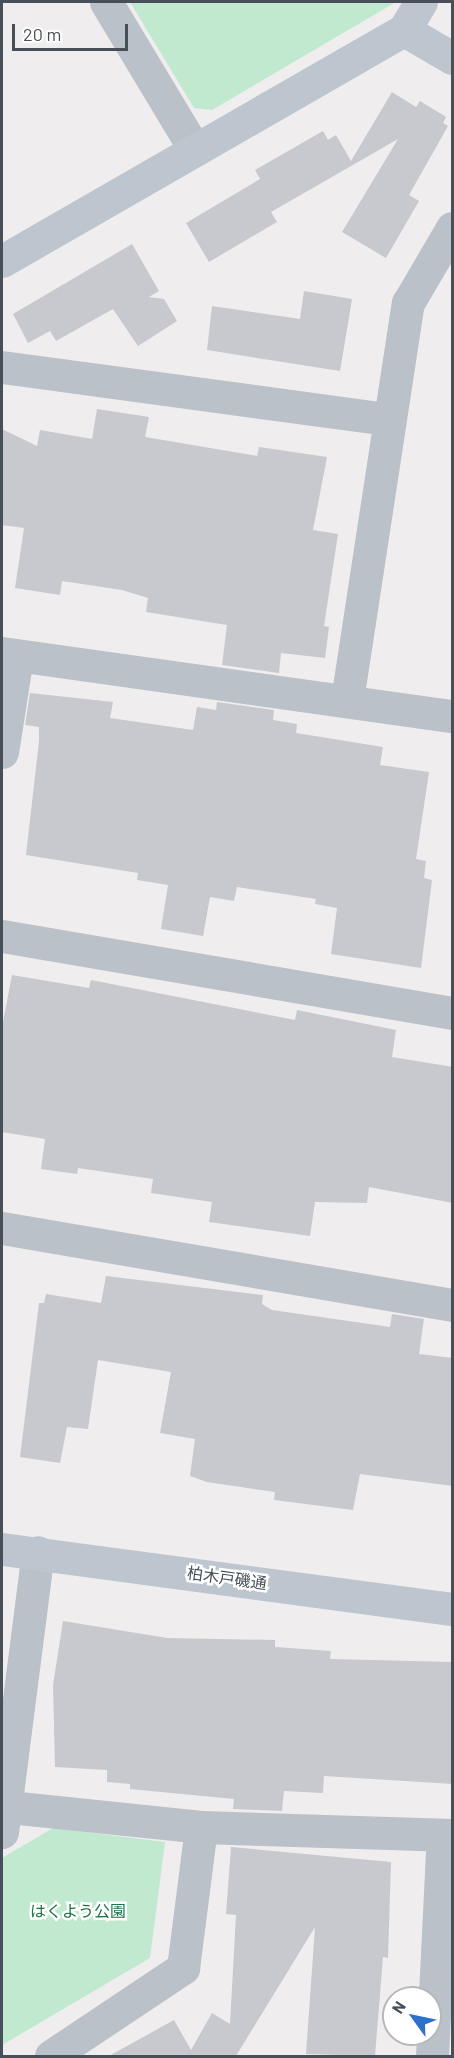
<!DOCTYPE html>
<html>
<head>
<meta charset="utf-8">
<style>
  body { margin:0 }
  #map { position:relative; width:454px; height:2058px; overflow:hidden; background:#efeded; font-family:Barlow,"Noto Sans JP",sans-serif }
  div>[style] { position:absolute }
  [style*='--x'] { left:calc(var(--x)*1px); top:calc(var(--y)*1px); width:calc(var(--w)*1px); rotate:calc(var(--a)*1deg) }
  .green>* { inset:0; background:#c0e9d0 }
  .building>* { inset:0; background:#c7c9cf }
  .street>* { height:33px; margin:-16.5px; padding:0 16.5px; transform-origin:16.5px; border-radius:16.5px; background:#bac1c8 }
  .secondary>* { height:33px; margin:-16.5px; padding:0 16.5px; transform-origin:16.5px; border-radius:16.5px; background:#bdc5cf }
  span { translate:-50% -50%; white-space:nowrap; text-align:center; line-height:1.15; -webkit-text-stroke:5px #fff; paint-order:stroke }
  .street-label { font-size:16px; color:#475058 }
  .park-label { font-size:16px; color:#217149 }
  .frame { position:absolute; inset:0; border:3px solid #475058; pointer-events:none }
  .north { position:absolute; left:382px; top:1986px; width:60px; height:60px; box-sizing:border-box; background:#fff; border:2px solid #b5b9bc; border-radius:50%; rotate:303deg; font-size:16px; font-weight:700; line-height:24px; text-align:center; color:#475058 }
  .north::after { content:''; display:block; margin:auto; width:21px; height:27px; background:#2d71ca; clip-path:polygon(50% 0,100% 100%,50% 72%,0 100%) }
  .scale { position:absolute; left:12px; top:24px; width:116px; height:27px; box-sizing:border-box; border:3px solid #475058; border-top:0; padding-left:8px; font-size:18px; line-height:21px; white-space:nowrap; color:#475058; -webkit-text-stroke:4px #fff; paint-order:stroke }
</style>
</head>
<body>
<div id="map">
  <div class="green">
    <i style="clip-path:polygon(130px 2px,396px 2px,212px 110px,194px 108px)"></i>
    <i style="clip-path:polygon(53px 1828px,165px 1842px,150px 1958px,2px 2045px,2px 1858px)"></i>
  </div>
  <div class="building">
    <i style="clip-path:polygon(392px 92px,416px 107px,420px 101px,446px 117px,443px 123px,448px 126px,409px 195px,419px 201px,386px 258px,342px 232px,398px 139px,271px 212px,277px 222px,209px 262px,186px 223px,260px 179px,255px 170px,323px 131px,328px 140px,336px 135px,351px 161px)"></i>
    <i style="clip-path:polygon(132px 244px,159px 291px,149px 297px,164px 299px,177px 321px,138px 346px,113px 309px,56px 341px,50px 331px,28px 343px,13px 314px)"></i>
    <i style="clip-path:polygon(304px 291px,352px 299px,340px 371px,207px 350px,212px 306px,300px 319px)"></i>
    <i style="clip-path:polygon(97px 409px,149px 417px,145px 437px,257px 456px,259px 447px,327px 457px,313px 530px,338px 534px,324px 626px,329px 627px,325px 658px,281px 653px,279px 673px,222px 665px,227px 625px,146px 612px,148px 598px,122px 590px,62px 581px,60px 595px,15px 588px,24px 528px,2px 525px,2px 429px,37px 446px,40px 430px,92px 439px)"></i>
    <i style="clip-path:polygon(30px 693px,113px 702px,110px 718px,193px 730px,197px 707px,216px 710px,217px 702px,274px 710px,273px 720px,297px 724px,296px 733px,383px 747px,380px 765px,429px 772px,416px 859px,426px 861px,424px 878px,432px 880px,421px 968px,331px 954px,337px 908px,315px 904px,316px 899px,237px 887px,234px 901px,210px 897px,203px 936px,161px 929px,168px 885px,137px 880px,138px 873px,26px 855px,39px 741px,39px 727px,25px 725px)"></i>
    <i style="clip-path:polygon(12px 975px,89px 988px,91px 980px,295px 1020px,297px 1010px,396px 1030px,392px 1057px,453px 1067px,453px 1203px,369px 1187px,367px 1203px,315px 1202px,310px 1236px,209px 1222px,212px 1202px,151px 1193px,153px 1179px,78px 1168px,77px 1174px,41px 1169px,45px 1139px,2px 1132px,2px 1027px)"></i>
    <i style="clip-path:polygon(106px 1276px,263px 1295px,262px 1304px,272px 1310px,390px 1327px,392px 1314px,424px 1319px,419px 1354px,453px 1358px,453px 1486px,360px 1474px,353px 1510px,274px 1500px,275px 1492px,207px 1482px,190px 1476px,195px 1439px,160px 1433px,171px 1372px,98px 1360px,88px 1429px,67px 1427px,60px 1463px,20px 1457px,39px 1303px,44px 1303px,46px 1294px,101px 1303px)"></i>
    <i style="clip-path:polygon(63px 1621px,167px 1638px,275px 1640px,275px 1647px,331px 1651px,330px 1659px,453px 1662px,453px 1784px,324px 1776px,323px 1793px,284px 1791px,282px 1811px,233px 1809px,234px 1799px,130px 1789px,130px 1784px,107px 1782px,107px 1770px,55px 1767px,53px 1685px)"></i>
    <i style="clip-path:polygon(231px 1847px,391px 1862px,388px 1958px,383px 1957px,375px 2056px,306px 2054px,315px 1927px,236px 2056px,109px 2056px,174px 2020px,191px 2050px,212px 2013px,230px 2024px,236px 1915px,226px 1914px)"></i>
  </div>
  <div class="street">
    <i style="--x:106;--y:2;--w:169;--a:59"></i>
    <i style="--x:2;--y:367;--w:390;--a:7.7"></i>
    <i style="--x:2;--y:653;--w:454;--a:8"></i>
    <i style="--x:347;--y:700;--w:402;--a:-81.3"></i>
    <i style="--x:408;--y:303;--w:87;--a:-59.6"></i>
    <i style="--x:2;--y:752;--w:97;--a:-81.1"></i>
    <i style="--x:2;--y:936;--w:457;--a:9.7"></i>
    <i style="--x:2;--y:1228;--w:457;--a:9.7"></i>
    <i style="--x:9;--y:1807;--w:193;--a:5.9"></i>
    <i style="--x:201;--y:1827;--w:251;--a:1.8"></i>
    <i style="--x:2;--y:1832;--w:282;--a:-82.7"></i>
    <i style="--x:51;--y:2056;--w:159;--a:-33.7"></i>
    <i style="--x:183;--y:1968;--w:142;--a:-82.7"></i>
    <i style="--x:432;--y:2056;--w:221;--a:-87.2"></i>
  </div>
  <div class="secondary">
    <i style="--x:404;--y:30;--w:56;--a:30.3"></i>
    <i style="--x:2;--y:261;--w:464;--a:-29.9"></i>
    <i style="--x:404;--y:30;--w:33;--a:-59"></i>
    <i style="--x:2;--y:1549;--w:454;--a:7.6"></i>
  </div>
  <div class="street-label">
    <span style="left:227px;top:1578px;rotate:8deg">柏木戸磯通</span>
  </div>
  <div class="park-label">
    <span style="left:78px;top:1911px">はくよう公園</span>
  </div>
  <div class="frame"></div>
  <div class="north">N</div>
  <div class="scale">20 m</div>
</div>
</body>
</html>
